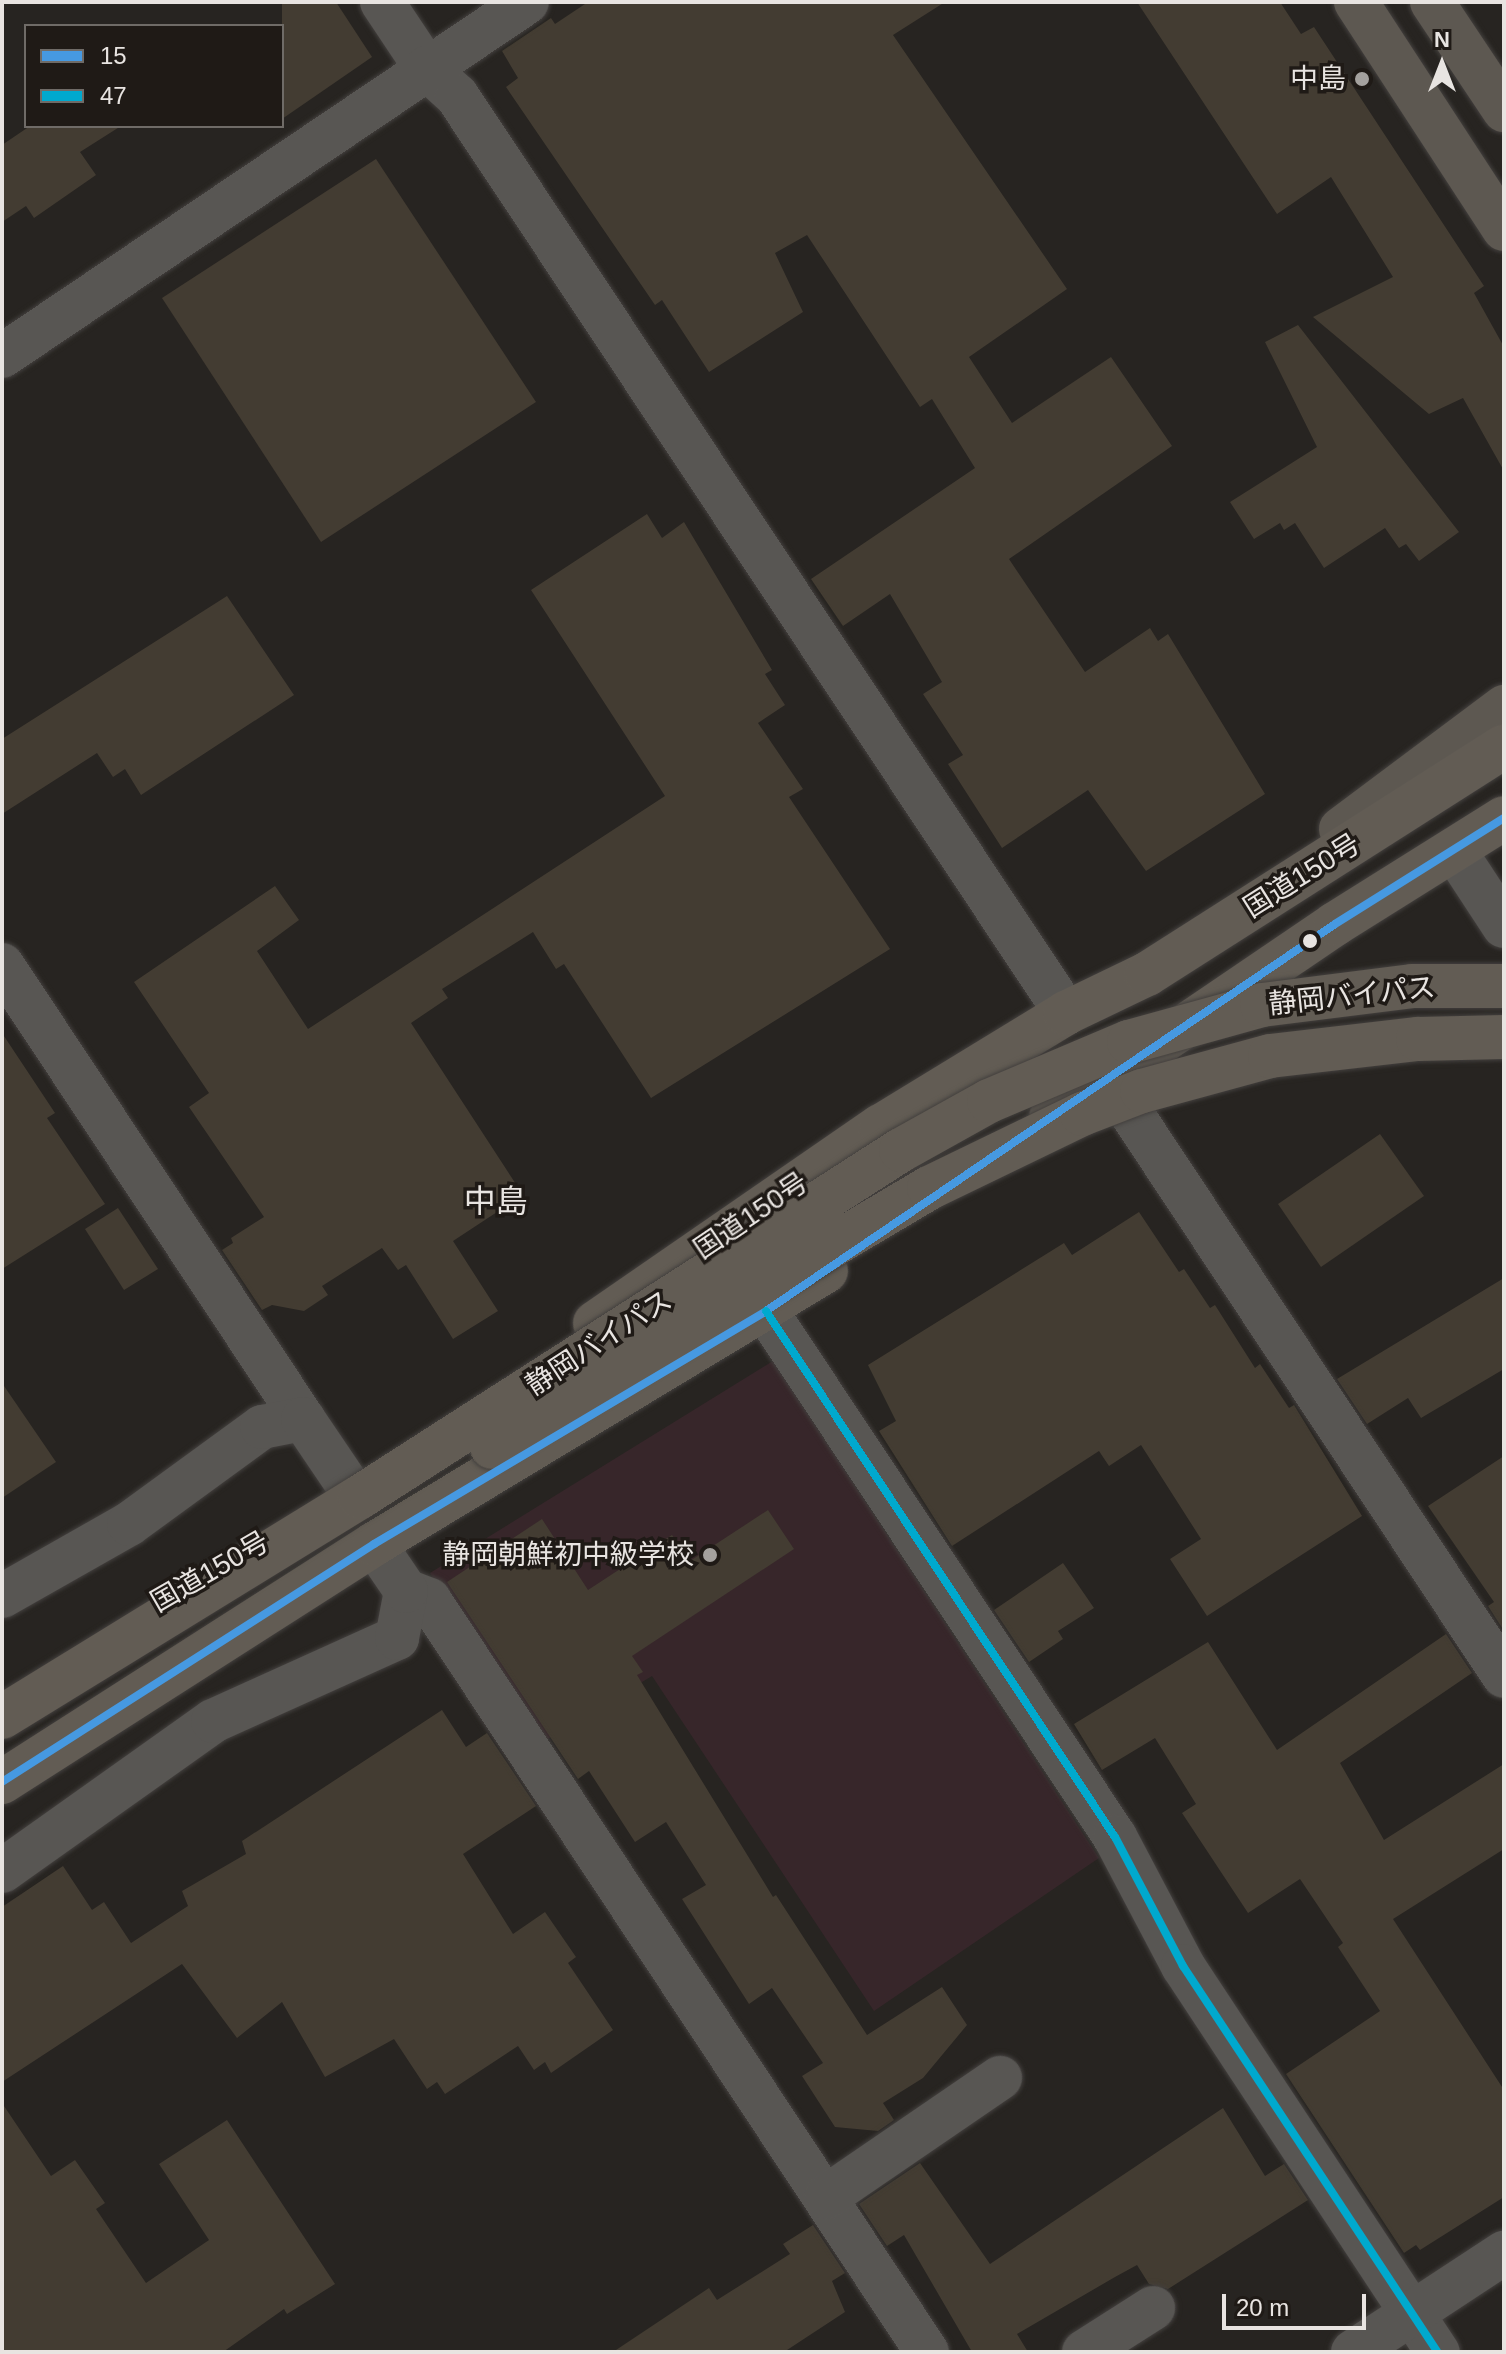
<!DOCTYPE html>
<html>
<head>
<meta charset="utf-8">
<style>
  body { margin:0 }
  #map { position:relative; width:1506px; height:2354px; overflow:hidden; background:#272421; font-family:Helvetica,"Noto Sans JP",sans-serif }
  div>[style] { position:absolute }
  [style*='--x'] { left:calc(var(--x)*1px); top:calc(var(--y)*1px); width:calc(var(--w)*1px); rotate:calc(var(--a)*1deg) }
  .education>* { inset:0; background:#37262a }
  .building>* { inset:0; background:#433c32 }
  .roads { filter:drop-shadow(0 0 2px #43403e) drop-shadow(0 0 2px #43403e) }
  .minor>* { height:44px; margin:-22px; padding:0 22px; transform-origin:22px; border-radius:22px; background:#585653 }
  .primary>* { height:44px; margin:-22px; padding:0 22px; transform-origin:22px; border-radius:22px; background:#5d5851 }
  .trunk>* { height:44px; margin:-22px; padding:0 22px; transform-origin:22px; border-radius:22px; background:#625c54 }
  .bridges { filter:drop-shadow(0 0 2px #43403e) drop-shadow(0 0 2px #43403e) }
  .trunk-bridge>* { height:44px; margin:-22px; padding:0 22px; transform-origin:22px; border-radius:22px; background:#625c54 }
  .bus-1>* { height:8px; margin:-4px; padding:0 4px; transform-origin:4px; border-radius:4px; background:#4699e1 }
  .bus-2>* { height:8px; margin:-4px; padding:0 4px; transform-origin:4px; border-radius:4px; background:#00a9ce }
  .dots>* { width:22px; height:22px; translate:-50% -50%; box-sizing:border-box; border:4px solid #1f1a16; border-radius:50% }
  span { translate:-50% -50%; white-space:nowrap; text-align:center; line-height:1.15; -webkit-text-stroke:7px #1f1a16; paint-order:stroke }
  .poi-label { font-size:28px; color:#e8e4e1 }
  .right { translate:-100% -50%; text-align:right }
  .street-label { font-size:28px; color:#e8e4e1 }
  .quarter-label { font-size:32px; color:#e8e4e1 }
  .frame { position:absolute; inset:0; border:4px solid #e8e4e1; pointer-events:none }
  .legend { position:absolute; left:24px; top:24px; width:260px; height:104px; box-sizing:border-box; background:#1f1a16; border:2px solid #6f6b67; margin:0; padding:10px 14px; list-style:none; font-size:24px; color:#e8e4e1 }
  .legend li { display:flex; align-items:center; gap:16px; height:40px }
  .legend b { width:40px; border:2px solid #6f6b67 }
  .north { position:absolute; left:1402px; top:24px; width:80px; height:80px; -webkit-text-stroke:6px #1f1a16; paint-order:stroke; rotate:0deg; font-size:22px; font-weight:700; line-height:32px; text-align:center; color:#e8e4e1 }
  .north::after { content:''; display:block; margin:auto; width:28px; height:36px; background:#e8e4e1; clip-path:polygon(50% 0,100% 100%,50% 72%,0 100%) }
  .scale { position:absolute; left:1222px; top:2294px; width:144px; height:36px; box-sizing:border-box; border:4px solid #e8e4e1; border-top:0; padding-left:10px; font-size:24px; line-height:28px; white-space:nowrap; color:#e8e4e1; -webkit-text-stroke:6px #1f1a16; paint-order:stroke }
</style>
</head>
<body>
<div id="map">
  <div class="education">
    <i style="clip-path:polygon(773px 1361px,1099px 1858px,874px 2011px,652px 1676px,541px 1743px,430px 1573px)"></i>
  </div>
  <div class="building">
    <i style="clip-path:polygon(282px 2px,336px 2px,372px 57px,282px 119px)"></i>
    <i style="clip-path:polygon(588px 2px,945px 2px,893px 35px,1067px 289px,969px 357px,1012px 423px,1111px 357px,1172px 446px,1009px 559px,1085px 672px,1150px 628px,1158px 641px,1168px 634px,1265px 794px,1146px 871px,1088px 790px,1002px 848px,948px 764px,963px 755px,923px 694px,942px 682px,890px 594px,843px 626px,811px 579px,975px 468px,932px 399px,920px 407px,807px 235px,775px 253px,803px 312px,709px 372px,662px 300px,655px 305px,506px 87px,518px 78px,502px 51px,551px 18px,555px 24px)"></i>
    <i style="clip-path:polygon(1137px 2px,1280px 2px,1301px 34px,1314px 27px,1484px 286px,1474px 293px,1504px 347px,1504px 471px,1463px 398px,1429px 414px,1313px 317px,1393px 277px,1331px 177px,1277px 214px)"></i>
    <i style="clip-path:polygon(30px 126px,121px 126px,80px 152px,96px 175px,34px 218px,26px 206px,2px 222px,2px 145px)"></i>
    <i style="clip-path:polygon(376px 159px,536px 402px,321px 542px,162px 298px)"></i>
    <i style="clip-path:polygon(1298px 325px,1459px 532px,1419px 561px,1406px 544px,1399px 548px,1385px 528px,1324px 568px,1295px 523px,1284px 530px,1280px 523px,1254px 539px,1230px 502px,1317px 447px,1265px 342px)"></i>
    <i style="clip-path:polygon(647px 514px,662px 538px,684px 522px,772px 670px,765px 674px,785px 705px,758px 723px,803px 789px,789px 797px,890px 949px,651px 1098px,564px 964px,556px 969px,533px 932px,442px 989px,448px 998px,411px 1023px,523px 1195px,453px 1241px,498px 1311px,453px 1339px,406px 1265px,398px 1270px,382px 1248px,322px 1286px,328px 1295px,304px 1311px,272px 1305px,262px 1310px,222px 1250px,233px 1243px,231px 1238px,264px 1217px,189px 1107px,209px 1093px,134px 982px,275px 886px,299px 920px,257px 951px,308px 1029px,665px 796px,531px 590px)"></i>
    <i style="clip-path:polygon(227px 596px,294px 695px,141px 795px,125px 769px,113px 777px,97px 753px,2px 814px,2px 739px)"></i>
    <i style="clip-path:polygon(2px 1033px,55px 1113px,47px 1118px,105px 1204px,2px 1269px)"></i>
    <i style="clip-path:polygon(1380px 1134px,1424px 1196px,1321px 1267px,1278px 1204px)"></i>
    <i style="clip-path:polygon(118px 1208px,158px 1269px,124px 1290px,85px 1229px)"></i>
    <i style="clip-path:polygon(1139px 1212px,1179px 1272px,1184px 1269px,1210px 1308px,1215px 1305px,1255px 1368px,1260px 1364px,1289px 1408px,1294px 1405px,1362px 1516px,1207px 1616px,1170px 1559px,1201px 1539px,1141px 1445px,1109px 1466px,1099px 1451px,952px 1546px,879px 1431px,896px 1421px,868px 1365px,1064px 1243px,1072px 1255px)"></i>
    <i style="clip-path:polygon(1504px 1278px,1504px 1369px,1421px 1418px,1408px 1398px,1367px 1424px,1337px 1379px)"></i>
    <i style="clip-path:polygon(2px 1383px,56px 1462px,2px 1498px)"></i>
    <i style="clip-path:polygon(1504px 1456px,1504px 1631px,1488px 1606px,1494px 1602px,1428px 1506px)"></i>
    <i style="clip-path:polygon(768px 1510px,794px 1549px,632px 1656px,643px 1672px,637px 1675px,773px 1897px,776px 1895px,867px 2035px,942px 1987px,967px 2025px,923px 2078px,883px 2103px,894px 2120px,878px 2131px,835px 2127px,802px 2076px,823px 2063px,772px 1988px,749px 2004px,682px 1899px,706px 1885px,666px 1822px,635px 1842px,589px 1771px,578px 1779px,447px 1582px,542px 1519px,588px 1590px,672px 1535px,690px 1561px)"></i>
    <i style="clip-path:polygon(1063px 1563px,1094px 1608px,1058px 1631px,1063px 1639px,1029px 1662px,994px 1610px)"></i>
    <i style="clip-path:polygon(1446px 1634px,1472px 1673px,1340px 1763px,1384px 1840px,1504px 1764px,1504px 1849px,1393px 1919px,1504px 2090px,1504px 2197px,1420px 2250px,1416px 2245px,1404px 2253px,1286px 2074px,1380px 2011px,1338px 1947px,1343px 1943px,1300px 1879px,1248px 1913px,1182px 1813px,1196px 1804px,1155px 1738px,1102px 1770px,1074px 1724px,1208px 1642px,1277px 1750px)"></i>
    <i style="clip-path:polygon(442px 1710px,466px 1747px,487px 1733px,536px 1806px,463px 1854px,513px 1934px,545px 1912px,576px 1957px,568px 1963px,613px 2030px,551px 2073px,545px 2062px,534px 2070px,518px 2046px,445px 2094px,437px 2082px,427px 2089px,394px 2039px,325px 2077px,282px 2002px,237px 2038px,182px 1964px,2px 2082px,2px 1907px,63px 1866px,92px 1910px,104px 1902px,131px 1943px,188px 1906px,182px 1891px,246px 1854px,242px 1841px)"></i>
    <i style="clip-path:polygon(2px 2103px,51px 2176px,75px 2160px,105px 2203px,96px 2209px,146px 2283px,209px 2240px,159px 2164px,227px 2120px,335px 2284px,287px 2314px,284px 2309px,223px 2352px,2px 2352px)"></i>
    <i style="clip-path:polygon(1223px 2108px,1265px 2176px,1284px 2164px,1308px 2200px,1168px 2289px,1149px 2284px,1137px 2265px,1115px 2277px,1017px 2334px,1028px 2352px,972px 2352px,904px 2235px,887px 2246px,859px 2204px,920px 2163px,990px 2264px)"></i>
    <i style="clip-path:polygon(813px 2225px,845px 2273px,832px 2281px,845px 2312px,784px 2352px,613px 2352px,709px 2288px,717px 2300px,790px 2254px,783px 2244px)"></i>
  </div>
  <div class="roads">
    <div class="minor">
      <i style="--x:382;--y:2;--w:79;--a:56.3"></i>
      <i style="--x:426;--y:68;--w:42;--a:42.1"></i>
      <i style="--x:457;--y:96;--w:1101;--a:56.41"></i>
      <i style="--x:2;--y:356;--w:633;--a:-33.99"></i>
      <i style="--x:1454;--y:850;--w:91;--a:56.7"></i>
      <i style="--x:2;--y:965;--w:545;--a:56.46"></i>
      <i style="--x:1108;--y:1078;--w:717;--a:56.49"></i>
      <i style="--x:766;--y:1311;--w:631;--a:56.44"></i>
      <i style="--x:1115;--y:1837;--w:146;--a:62.2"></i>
      <i style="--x:1183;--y:1966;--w:463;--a:56.6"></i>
      <i style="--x:406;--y:1591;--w:25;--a:21"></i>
      <i style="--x:429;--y:1600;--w:902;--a:56.49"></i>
      <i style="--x:2;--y:1596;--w:146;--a:-29.6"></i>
      <i style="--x:129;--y:1524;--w:165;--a:-36.1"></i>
      <i style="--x:262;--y:1427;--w:42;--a:-11"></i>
      <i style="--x:303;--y:1419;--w:86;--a:55.9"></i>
      <i style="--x:2;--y:1871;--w:259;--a:-35.4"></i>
      <i style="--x:213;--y:1721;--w:202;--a:-24.3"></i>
      <i style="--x:397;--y:1638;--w:48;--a:-79.2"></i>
      <i style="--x:406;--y:1591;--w:57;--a:-124.2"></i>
      <i style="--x:826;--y:2197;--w:211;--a:-34.4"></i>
      <i style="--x:1084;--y:2352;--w:82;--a:-32.5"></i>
      <i style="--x:1353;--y:2352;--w:181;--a:-33.3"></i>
    </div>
    <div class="primary">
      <i style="--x:1356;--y:2;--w:271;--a:56.9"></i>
      <i style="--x:1432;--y:2;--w:130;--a:56.3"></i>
      <i style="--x:1341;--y:829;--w:204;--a:-36.8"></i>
    </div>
    <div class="trunk">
      <i style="--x:1051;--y:1117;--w:343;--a:-34.2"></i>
      <i style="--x:1335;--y:924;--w:199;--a:-32.1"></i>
      <i style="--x:595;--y:1323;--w:347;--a:-34.6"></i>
      <i style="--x:881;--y:1126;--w:217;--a:-31.4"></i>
      <i style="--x:1066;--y:1013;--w:90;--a:-25.7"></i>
      <i style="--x:1147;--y:974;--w:423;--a:-32.5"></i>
      <i style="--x:2;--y:1782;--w:442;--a:-32.6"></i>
      <i style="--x:374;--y:1544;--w:528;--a:-31.13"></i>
    </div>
  </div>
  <div class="bridges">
    <div class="trunk-bridge">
      <i style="--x:492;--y:1447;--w:508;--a:-30.65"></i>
      <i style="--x:929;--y:1188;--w:170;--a:-25.8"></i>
      <i style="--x:1082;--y:1114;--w:64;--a:-21"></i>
      <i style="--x:1142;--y:1091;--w:133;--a:-15.3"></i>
      <i style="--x:1270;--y:1056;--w:149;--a:-6.6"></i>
      <i style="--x:1418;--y:1039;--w:86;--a:-1.3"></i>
      <i style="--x:2;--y:1717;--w:420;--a:-31.6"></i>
      <i style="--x:360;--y:1497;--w:643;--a:-32.68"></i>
      <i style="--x:901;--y:1150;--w:101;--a:-29.1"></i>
      <i style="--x:989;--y:1101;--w:152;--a:-22.9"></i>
      <i style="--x:1129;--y:1042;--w:138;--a:-15.5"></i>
      <i style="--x:1262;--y:1005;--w:151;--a:-7.2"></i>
      <i style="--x:1412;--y:986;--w:92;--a:0"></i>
    </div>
  </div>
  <div class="bus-1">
    <i style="--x:2;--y:1782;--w:442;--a:-32.6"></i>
    <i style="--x:374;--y:1544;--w:456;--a:-30.7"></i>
    <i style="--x:766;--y:1311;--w:688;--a:-34.22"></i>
    <i style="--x:1335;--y:924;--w:199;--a:-32.1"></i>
  </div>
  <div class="bus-2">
    <i style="--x:766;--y:1311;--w:631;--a:56.44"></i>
    <i style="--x:1115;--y:1837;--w:146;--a:62.2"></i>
    <i style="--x:1183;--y:1966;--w:463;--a:56.6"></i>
  </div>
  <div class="dots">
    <i style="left:1362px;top:79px;background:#a4a19e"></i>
    <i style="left:1310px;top:941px;background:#e8e4e1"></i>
    <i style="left:710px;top:1555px;background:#a4a19e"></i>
  </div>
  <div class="poi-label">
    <span class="right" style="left:1346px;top:79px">中島</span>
    <span class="right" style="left:694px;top:1555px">静岡朝鮮初中級学校</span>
  </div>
  <div class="street-label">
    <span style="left:1302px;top:876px;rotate:-32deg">国道150号</span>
    <span style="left:1352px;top:996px;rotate:-6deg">静岡バイパス</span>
    <span style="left:751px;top:1216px;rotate:-34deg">国道150号</span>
    <span style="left:599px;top:1343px;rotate:-33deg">静岡バイパス</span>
    <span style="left:210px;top:1572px;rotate:-30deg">国道150号</span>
  </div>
  <div class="quarter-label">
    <span style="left:496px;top:1201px">中島</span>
  </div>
  <div class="frame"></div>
  <ul class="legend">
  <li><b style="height:10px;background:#4699e1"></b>15</li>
  <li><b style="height:10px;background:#00a9ce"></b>47</li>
  </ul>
  <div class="north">N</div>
  <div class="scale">20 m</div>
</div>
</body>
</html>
